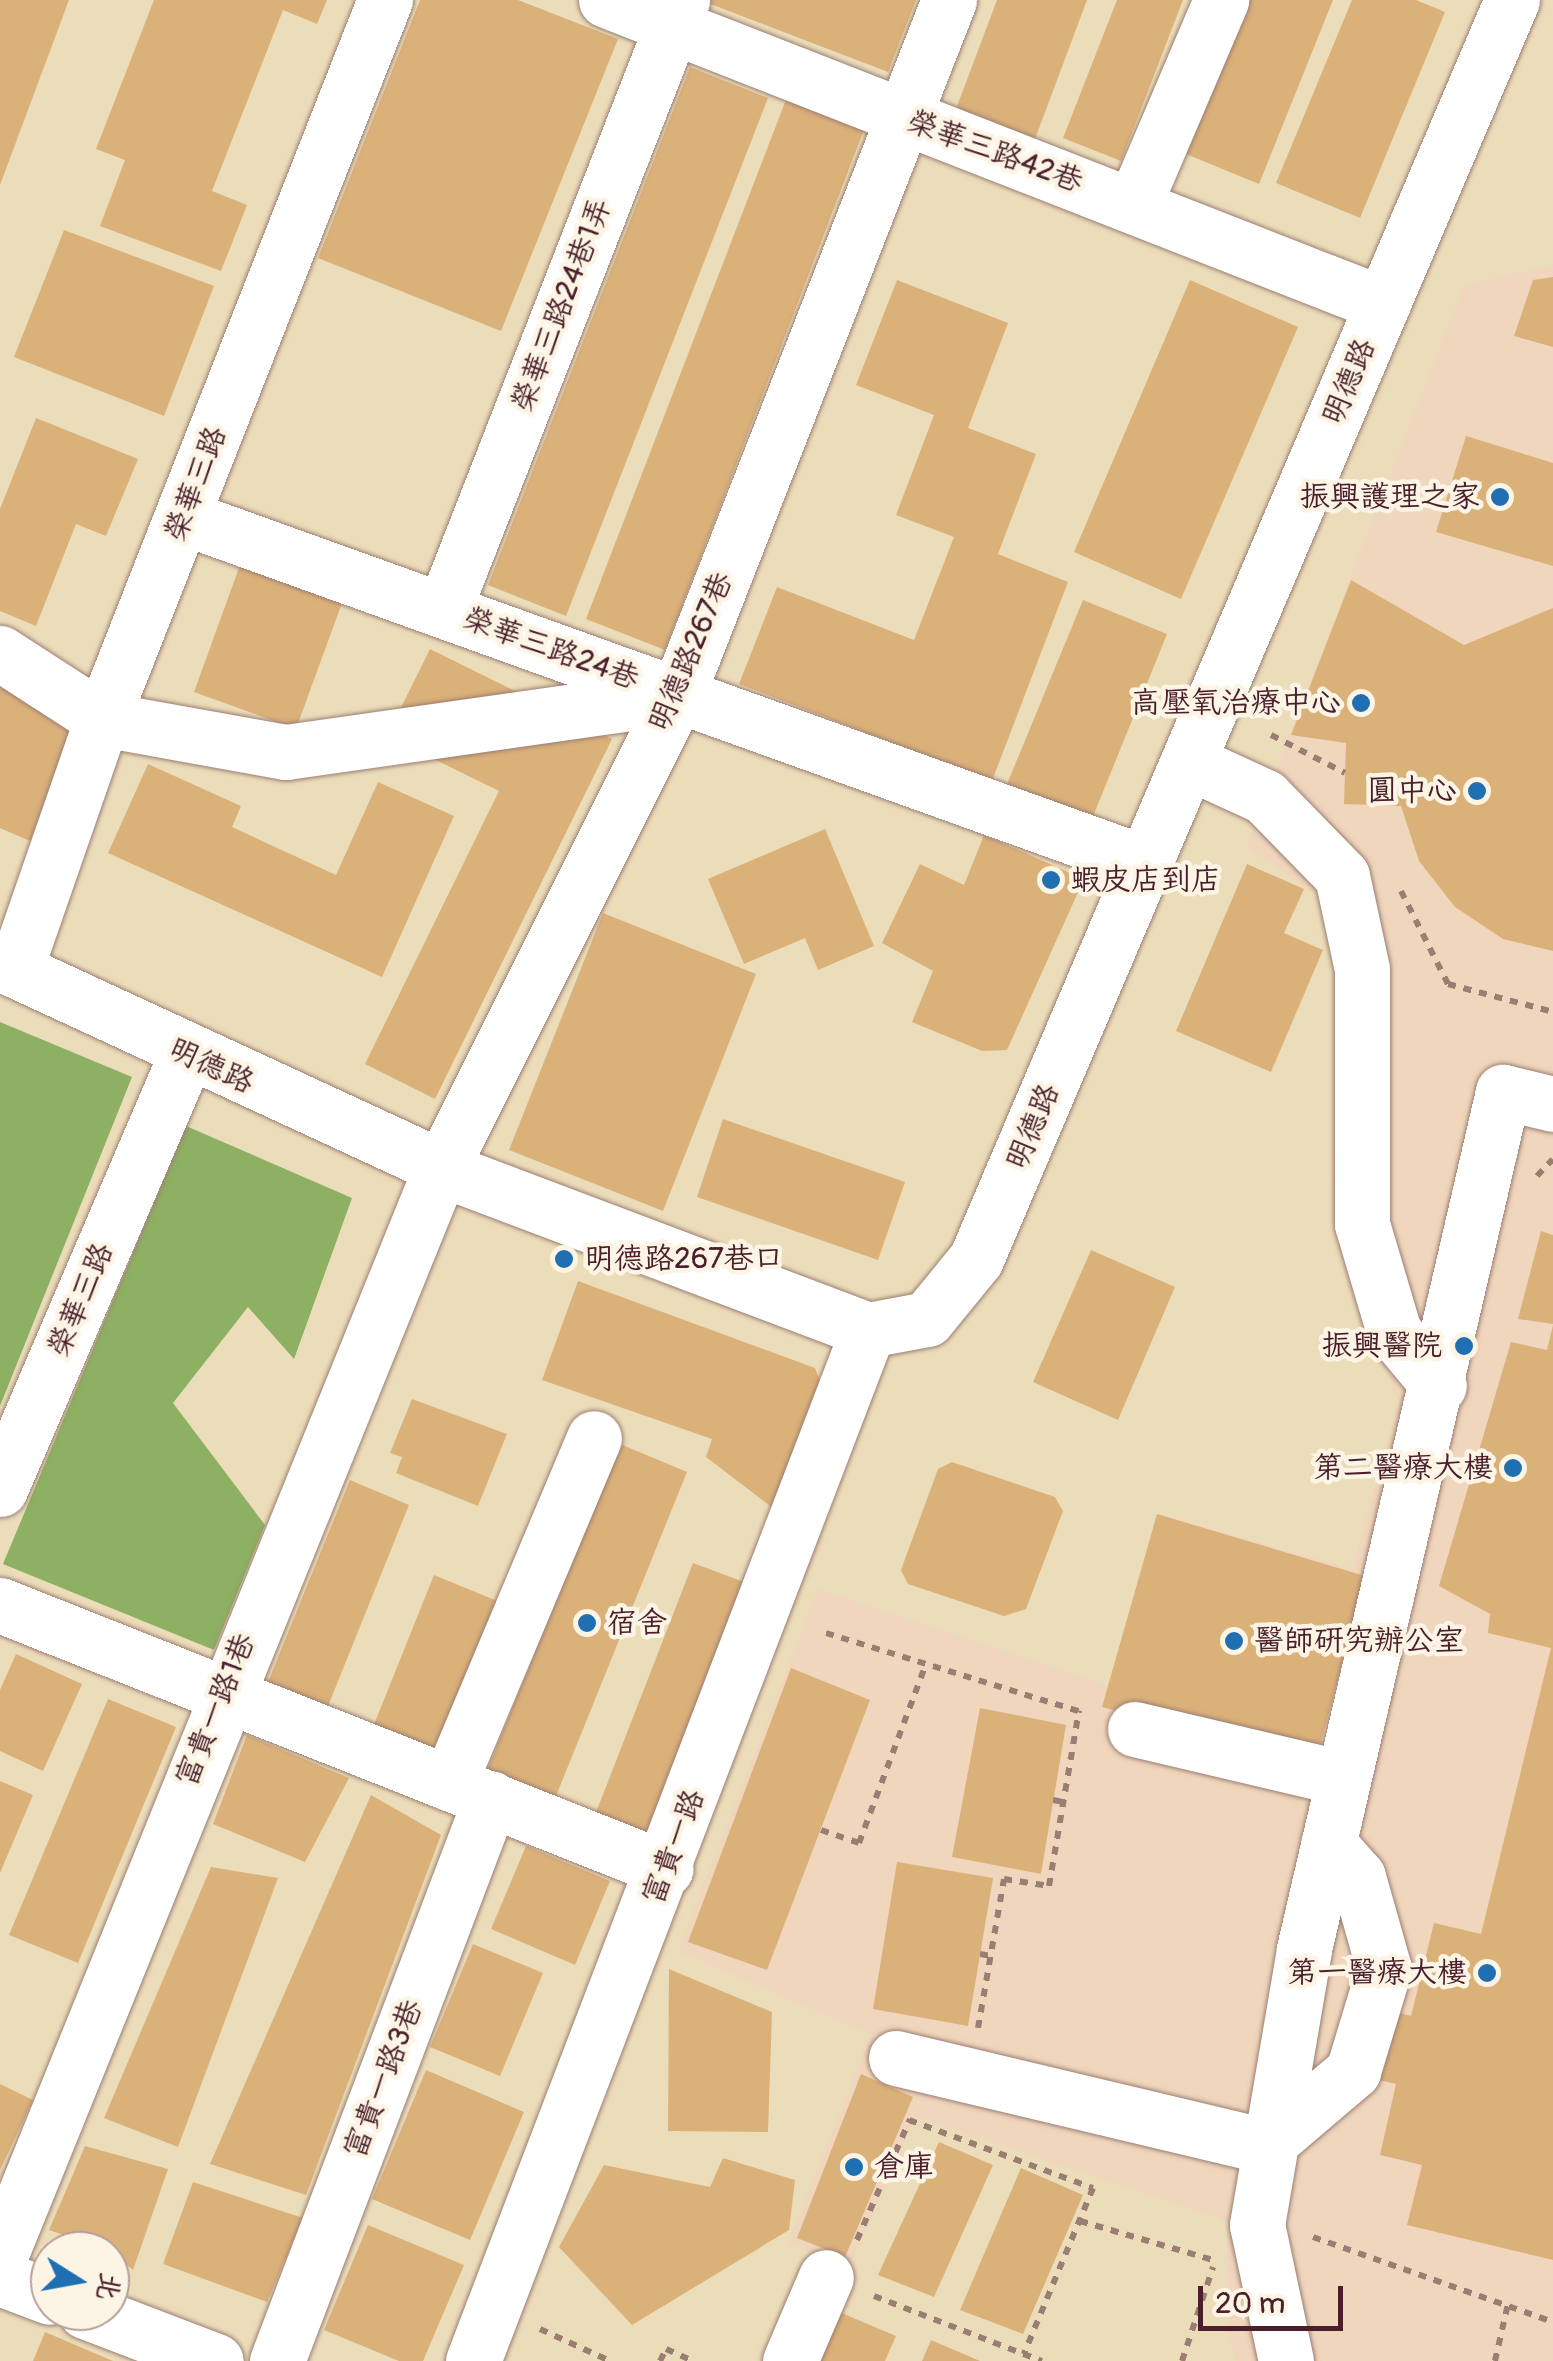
<!DOCTYPE html>
<html>
<head>
<meta charset="utf-8">
<style>
  body { margin:0 }
  #map { position:relative; width:1553px; height:2361px; overflow:hidden; background:#ecddba; font-family:Pangolin,"LXGW WenKai TC",sans-serif }
  div>[style] { position:absolute }
  [style*='--x'] { left:calc(var(--x)*1px); top:calc(var(--y)*1px); width:calc(var(--w)*1px); rotate:calc(var(--a)*1deg) }
  .built>* { inset:0; background:#f0d6bc }
  .forest>* { inset:0; background:#8eb063 }
  .building>* { inset:0; background:#dbb17a }
  .path>* { height:6px; margin-top:-3px; transform-origin:0; background:repeating-linear-gradient(90deg,#9b7e72 0 8px,transparent 0 16px) }
  .roads { filter:drop-shadow(0 0 2px #9b7e72) drop-shadow(0 0 2px #9b7e72) }
  .minor>* { height:55px; margin:-27.5px; padding:0 27.5px; transform-origin:27.5px; border-radius:27.5px; background:#fff }
  .dots>* { width:28px; height:28px; translate:-50% -50%; box-sizing:border-box; border:5px solid #fcf5e5; border-radius:50% }
  span { translate:-50% -50%; white-space:nowrap; text-align:center; line-height:1.15; -webkit-text-stroke:9px #fcf5e5; paint-order:stroke }
  .street-label { font-size:30px; color:#4a1f2b }
  .poi-label { font-size:30px; color:#4a1f2b }
  .right { translate:-100% -50%; text-align:right }
  .left { translate:0 -50%; text-align:left }
  .north { position:absolute; left:30px; top:2231px; width:100px; height:100px; box-sizing:border-box; background:#fcf5e5; border:2px solid #b59f9b; border-radius:50%; rotate:101deg; font-size:28px; font-weight:700; line-height:40px; text-align:center; color:#4a1f2b }
  .north::after { content:''; display:block; margin:auto; width:35px; height:45px; background:#1f6fb2; clip-path:polygon(50% 0,100% 100%,50% 72%,0 100%) }
  .scale { position:absolute; left:1198px; top:2286px; width:145px; height:45px; box-sizing:border-box; border:5px solid #4a1f2b; border-top:0; padding-left:12px; font-size:30px; line-height:35px; white-space:nowrap; color:#4a1f2b; -webkit-text-stroke:8px #fcf5e5; paint-order:stroke }
</style>
</head>
<body>
<div id="map">
  <div class="built">
    <i style="clip-path:polygon(1553px 265px,1553px 2361px,1236px 2361px,1227px 2332px,1227px 2221px,916px 2117px,848px 2270px,788px 2243px,871px 2035px,678px 1951px,818px 1589px,1108px 1685px,1157px 1514px,1352px 1568px,1399px 1402px,1349px 1291px,1331px 1180px,1338px 994px,1324px 900px,1246px 847px,1464px 285px)"></i>
  </div>
  <div class="forest">
    <i style="clip-path:polygon(0 1022px,132px 1077px,0 1406px)"></i>
    <i style="clip-path:polygon(186px 1126px,352px 1198px,294px 1359px,248px 1307px,173px 1403px,265px 1525px,214px 1650px,3px 1564px)"></i>
  </div>
  <div class="building">
    <i style="clip-path:polygon(0 0,69px 0,0 185px)"></i>
    <i style="clip-path:polygon(154px 0,327px 0,317px 24px,283px 10px,212px 191px,247px 205px,221px 271px,100px 226px,125px 160px,96px 149px)"></i>
    <i style="clip-path:polygon(420px 0,518px 0,618px 39px,501px 331px,318px 258px)"></i>
    <i style="clip-path:polygon(700px 0,916px 0,888px 72px)"></i>
    <i style="clip-path:polygon(997px 0,1087px 0,1035px 139px,956px 109px)"></i>
    <i style="clip-path:polygon(1117px 0,1183px 0,1121px 161px,1063px 138px)"></i>
    <i style="clip-path:polygon(1242px 0,1333px 0,1259px 184px,1181px 152px)"></i>
    <i style="clip-path:polygon(1352px 0,1416px 0,1445px 12px,1360px 218px,1276px 183px)"></i>
    <i style="clip-path:polygon(690px 67px,768px 98px,566px 616px,488px 585px)"></i>
    <i style="clip-path:polygon(787px 97px,865px 127px,665px 650px,586px 619px)"></i>
    <i style="clip-path:polygon(64px 230px,214px 286px,164px 416px,14px 357px)"></i>
    <i style="clip-path:polygon(1553px 277px,1553px 347px,1514px 336px,1533px 280px)"></i>
    <i style="clip-path:polygon(897px 280px,1008px 323px,968px 428px,1036px 454px,998px 554px,1068px 582px,992px 781px,739px 684px,777px 587px,914px 640px,954px 537px,896px 515px,934px 415px,856px 385px)"></i>
    <i style="clip-path:polygon(1190px 280px,1298px 327px,1181px 599px,1074px 552px)"></i>
    <i style="clip-path:polygon(36px 418px,138px 459px,106px 536px,76px 524px,36px 626px,0 611px,0 509px)"></i>
    <i style="clip-path:polygon(1466px 436px,1553px 463px,1553px 566px,1436px 532px)"></i>
    <i style="clip-path:polygon(244px 554px,346px 592px,296px 729px,194px 692px)"></i>
    <i style="clip-path:polygon(1351px 580px,1464px 645px,1553px 608px,1553px 951px,1503px 939px,1455px 907px,1419px 861px,1401px 806px,1344px 804px,1346px 743px,1291px 735px)"></i>
    <i style="clip-path:polygon(1083px 600px,1167px 634px,1092px 819px,1007px 784px)"></i>
    <i style="clip-path:polygon(430px 649px,612px 739px,435px 1099px,365px 1064px,499px 791px,387px 736px)"></i>
    <i style="clip-path:polygon(0 682px,83px 718px,30px 841px,0 828px)"></i>
    <i style="clip-path:polygon(148px 764px,241px 806px,232px 827px,336px 875px,378px 782px,454px 816px,382px 977px,108px 853px)"></i>
    <i style="clip-path:polygon(825px 829px,874px 946px,818px 970px,805px 938px,744px 964px,708px 879px)"></i>
    <i style="clip-path:polygon(984px 835px,1084px 879px,1007px 1050px,982px 1051px,912px 1022px,933px 971px,882px 943px,920px 864px,964px 885px)"></i>
    <i style="clip-path:polygon(1247px 864px,1304px 889px,1284px 933px,1323px 950px,1271px 1072px,1176px 1031px)"></i>
    <i style="clip-path:polygon(603px 913px,756px 974px,663px 1211px,509px 1150px)"></i>
    <i style="clip-path:polygon(723px 1119px,905px 1182px,878px 1260px,697px 1197px)"></i>
    <i style="clip-path:polygon(1541px 1231px,1553px 1235px,1553px 1324px,1518px 1319px)"></i>
    <i style="clip-path:polygon(1091px 1250px,1175px 1287px,1118px 1420px,1033px 1382px)"></i>
    <i style="clip-path:polygon(578px 1281px,815px 1368px,825px 1394px,782px 1515px,706px 1457px,712px 1439px,542px 1380px)"></i>
    <i style="clip-path:polygon(1553px 1325px,1553px 2260px,1407px 2225px,1422px 2165px,1380px 2155px,1396px 2084px,1379px 2080px,1395px 2012px,1411px 2016px,1434px 1923px,1481px 1934px,1551px 1648px,1488px 1633px,1490px 1614px,1439px 1586px,1511px 1342px,1547px 1350px)"></i>
    <i style="clip-path:polygon(412px 1399px,507px 1434px,478px 1506px,396px 1473px,402px 1457px,390px 1453px)"></i>
    <i style="clip-path:polygon(620px 1444px,687px 1472px,554px 1801px,486px 1773px)"></i>
    <i style="clip-path:polygon(952px 1462px,1055px 1497px,1063px 1511px,1026px 1609px,1004px 1616px,908px 1584px,901px 1570px,938px 1469px)"></i>
    <i style="clip-path:polygon(350px 1480px,409px 1505px,326px 1711px,266px 1687px)"></i>
    <i style="clip-path:polygon(1157px 1514px,1365px 1576px,1316px 1761px,1102px 1707px)"></i>
    <i style="clip-path:polygon(693px 1563px,752px 1585px,654px 1837px,595px 1815px)"></i>
    <i style="clip-path:polygon(434px 1575px,502px 1603px,440px 1755px,373px 1727px)"></i>
    <i style="clip-path:polygon(16px 1654px,82px 1684px,43px 1771px,0 1751px,0 1690px)"></i>
    <i style="clip-path:polygon(791px 1668px,870px 1700px,767px 1970px,688px 1942px)"></i>
    <i style="clip-path:polygon(108px 1699px,176px 1727px,78px 1963px,9px 1935px)"></i>
    <i style="clip-path:polygon(980px 1708px,1066px 1725px,1041px 1874px,952px 1857px)"></i>
    <i style="clip-path:polygon(247px 1735px,349px 1778px,305px 1862px,213px 1824px)"></i>
    <i style="clip-path:polygon(0 1781px,33px 1795px,0 1873px)"></i>
    <i style="clip-path:polygon(371px 1795px,441px 1835px,306px 2195px,210px 2164px)"></i>
    <i style="clip-path:polygon(526px 1846px,610px 1881px,575px 1965px,491px 1929px)"></i>
    <i style="clip-path:polygon(897px 1862px,993px 1878px,968px 2026px,873px 2009px)"></i>
    <i style="clip-path:polygon(211px 1867px,278px 1878px,178px 2147px,104px 2118px)"></i>
    <i style="clip-path:polygon(473px 1944px,543px 1973px,500px 2076px,430px 2047px)"></i>
    <i style="clip-path:polygon(669px 1969px,772px 2012px,768px 2132px,668px 2131px)"></i>
    <i style="clip-path:polygon(426px 2070px,524px 2112px,470px 2240px,372px 2199px)"></i>
    <i style="clip-path:polygon(861px 2074px,913px 2097px,845px 2257px,797px 2238px)"></i>
    <i style="clip-path:polygon(0 2084px,33px 2100px,0 2170px)"></i>
    <i style="clip-path:polygon(939px 2142px,993px 2165px,934px 2297px,878px 2275px)"></i>
    <i style="clip-path:polygon(85px 2146px,168px 2169px,133px 2270px,110px 2251px,49px 2230px)"></i>
    <i style="clip-path:polygon(723px 2158px,795px 2180px,789px 2230px,632px 2325px,559px 2247px,604px 2165px,710px 2187px)"></i>
    <i style="clip-path:polygon(1021px 2168px,1083px 2195px,1023px 2334px,960px 2310px)"></i>
    <i style="clip-path:polygon(193px 2182px,303px 2218px,267px 2302px,163px 2264px)"></i>
    <i style="clip-path:polygon(368px 2225px,464px 2265px,423px 2361px,399px 2361px,324px 2330px)"></i>
    <i style="clip-path:polygon(837px 2311px,896px 2336px,885px 2361px,816px 2361px)"></i>
    <i style="clip-path:polygon(45px 2332px,113px 2361px,33px 2361px)"></i>
    <i style="clip-path:polygon(931px 2340px,980px 2361px,922px 2361px)"></i>
  </div>
  <div class="path">
    <i style="--x:1271;--y:735;--w:83;--a:27.2"></i>
    <i style="--x:1401;--y:891;--w:104;--a:63.2"></i>
    <i style="--x:1448;--y:984;--w:109;--a:14.9"></i>
    <i style="--x:1537;--y:1176;--w:23;--a:-47"></i>
    <i style="--x:826;--y:1633;--w:267;--a:17.2"></i>
    <i style="--x:1053;--y:1800;--w:10;--a:11"></i>
    <i style="--x:821;--y:1830;--w:40;--a:18.9"></i>
    <i style="--x:859;--y:1843;--w:191;--a:-69.5"></i>
    <i style="--x:980;--y:1954;--w:11;--a:10"></i>
    <i style="--x:978;--y:2028;--w:151;--a:-80.1"></i>
    <i style="--x:1004;--y:1879;--w:46;--a:8.8"></i>
    <i style="--x:1049;--y:1886;--w:178;--a:-80.3"></i>
    <i style="--x:909;--y:2120;--w:196;--a:20.3"></i>
    <i style="--x:1093;--y:2188;--w:180;--a:112.6"></i>
    <i style="--x:1080;--y:2221;--w:139;--a:16.3"></i>
    <i style="--x:1313;--y:2237;--w:255;--a:19.5"></i>
    <i style="--x:857;--y:2240;--w:132;--a:-66.3"></i>
    <i style="--x:874;--y:2296;--w:180;--a:21.2"></i>
    <i style="--x:540;--y:2329;--w:77;--a:24.6"></i>
    <i style="--x:660;--y:2361;--w:13;--a:-63"></i>
    <i style="--x:666;--y:2349;--w:30;--a:24"></i>
    <i style="--x:1182;--y:2361;--w:99;--a:-71.7"></i>
    <i style="--x:1495;--y:2361;--w:58;--a:-77.2"></i>
  </div>
  <div class="roads">
    <div class="minor">
      <i style="--x:606;--y:0;--w:834;--a:21.37"></i>
      <i style="--x:1135;--y:202;--w:220;--a:-66.9"></i>
      <i style="--x:183;--y:517;--w:1022;--a:19.78"></i>
      <i style="--x:444;--y:609;--w:654;--a:-68.65"></i>
      <i style="--x:0;--y:653;--w:121;--a:32.9"></i>
      <i style="--x:102;--y:719;--w:187;--a:10.2"></i>
      <i style="--x:286;--y:752;--w:389;--a:-8.1"></i>
      <i style="--x:1189;--y:762;--w:84;--a:24.7"></i>
      <i style="--x:1265;--y:797;--w:110;--a:45.7"></i>
      <i style="--x:1342;--y:876;--w:95;--a:77.9"></i>
      <i style="--x:1362;--y:969;--w:255;--a:90"></i>
      <i style="--x:1362;--y:1224;--w:113;--a:73.5"></i>
      <i style="--x:1394;--y:1332;--w:70;--a:50.2"></i>
      <i style="--x:0;--y:963;--w:510;--a:24.81"></i>
      <i style="--x:463;--y:1177;--w:433;--a:20.7"></i>
      <i style="--x:868;--y:1330;--w:60;--a:-10.6"></i>
      <i style="--x:927;--y:1319;--w:77;--a:-50.8"></i>
      <i style="--x:976;--y:1259;--w:1368;--a:-66.94"></i>
      <i style="--x:15;--y:970;--w:266;--a:-70.9"></i>
      <i style="--x:102;--y:719;--w:773;--a:-68.52"></i>
      <i style="--x:0;--y:1489;--w:471;--a:-66.8"></i>
      <i style="--x:0;--y:1605;--w:716;--a:21.62"></i>
      <i style="--x:1135;--y:1729;--w:213;--a:13.3"></i>
      <i style="--x:449;--y:1783;--w:374;--a:-67.2"></i>
      <i style="--x:896;--y:2058;--w:379;--a:13.4"></i>
      <i style="--x:1265;--y:2146;--w:116;--a:-40.4"></i>
      <i style="--x:1353;--y:2071;--w:107;--a:-73.1"></i>
      <i style="--x:1384;--y:1969;--w:96;--a:-105.8"></i>
      <i style="--x:1358;--y:1877;--w:45;--a:-131.4"></i>
      <i style="--x:0;--y:2256;--w:1174;--a:-67.94"></i>
      <i style="--x:441;--y:1168;--w:528;--a:-63.43"></i>
      <i style="--x:677;--y:696;--w:747;--a:-68.65"></i>
      <i style="--x:0;--y:2278;--w:53;--a:20.8"></i>
      <i style="--x:85;--y:2311;--w:140;--a:20.9"></i>
      <i style="--x:277;--y:2361;--w:602;--a:-69.19"></i>
      <i style="--x:473;--y:2361;--w:1104;--a:-69.04"></i>
      <i style="--x:790;--y:2361;--w:91;--a:-66.8"></i>
      <i style="--x:1286;--y:2361;--w:139;--a:-102"></i>
      <i style="--x:1257;--y:2225;--w:280;--a:-80.3"></i>
      <i style="--x:1304;--y:1949;--w:880;--a:-76.93"></i>
      <i style="--x:1503;--y:1092;--w:51;--a:13.5"></i>
    </div>
  </div>
  <div class="dots">
    <i style="left:1500px;top:497px;background:#1f6fb2"></i>
    <i style="left:1361px;top:703px;background:#1f6fb2"></i>
    <i style="left:1477px;top:791px;background:#1f6fb2"></i>
    <i style="left:1051px;top:880px;background:#1f6fb2"></i>
    <i style="left:564px;top:1259px;background:#1f6fb2"></i>
    <i style="left:1464px;top:1346px;background:#1f6fb2"></i>
    <i style="left:1513px;top:1468px;background:#1f6fb2"></i>
    <i style="left:587px;top:1623px;background:#1f6fb2"></i>
    <i style="left:1234px;top:1641px;background:#1f6fb2"></i>
    <i style="left:1487px;top:1973px;background:#1f6fb2"></i>
    <i style="left:854px;top:2167px;background:#1f6fb2"></i>
  </div>
  <div class="street-label">
    <span style="left:995px;top:152px;rotate:20deg">榮華三路42巷</span>
    <span style="left:562px;top:305px;rotate:-69deg">榮華三路24巷1弄</span>
    <span style="left:1349px;top:382px;rotate:-67deg">明德路</span>
    <span style="left:196px;top:484px;rotate:-69deg">榮華三路</span>
    <span style="left:551px;top:649px;rotate:20deg">榮華三路24巷</span>
    <span style="left:691px;top:652px;rotate:-67deg">明德路267巷</span>
    <span style="left:211px;top:1066px;rotate:25deg">明德路</span>
    <span style="left:1033px;top:1127px;rotate:-67deg">明德路</span>
    <span style="left:81px;top:1300px;rotate:-67deg">榮華三路</span>
    <span style="left:216px;top:1710px;rotate:-68deg">富貴一路1巷</span>
    <span style="left:674px;top:1847px;rotate:-69deg">富貴一路</span>
    <span style="left:384px;top:2079px;rotate:-69deg">富貴一路3巷</span>
  </div>
  <div class="poi-label">
    <span class="right" style="left:1480px;top:497px">振興護理之家</span>
    <span class="right" style="left:1341px;top:703px">高壓氧治療中心</span>
    <span class="right" style="left:1457px;top:791px">圓中心</span>
    <span class="left" style="left:1071px;top:880px">蝦皮店到店</span>
    <span class="left" style="left:584px;top:1259px">明德路267巷口</span>
    <span class="right" style="left:1442px;top:1346px">振興醫院</span>
    <span class="right" style="left:1493px;top:1468px">第二醫療大樓</span>
    <span class="left" style="left:607px;top:1623px">宿舍</span>
    <span class="left" style="left:1254px;top:1641px">醫師研究辦公室</span>
    <span class="right" style="left:1467px;top:1973px">第一醫療大樓</span>
    <span class="left" style="left:874px;top:2167px">倉庫</span>
  </div>
  <div class="north">北</div>
  <div class="scale">20 m</div>
</div>
</body>
</html>
